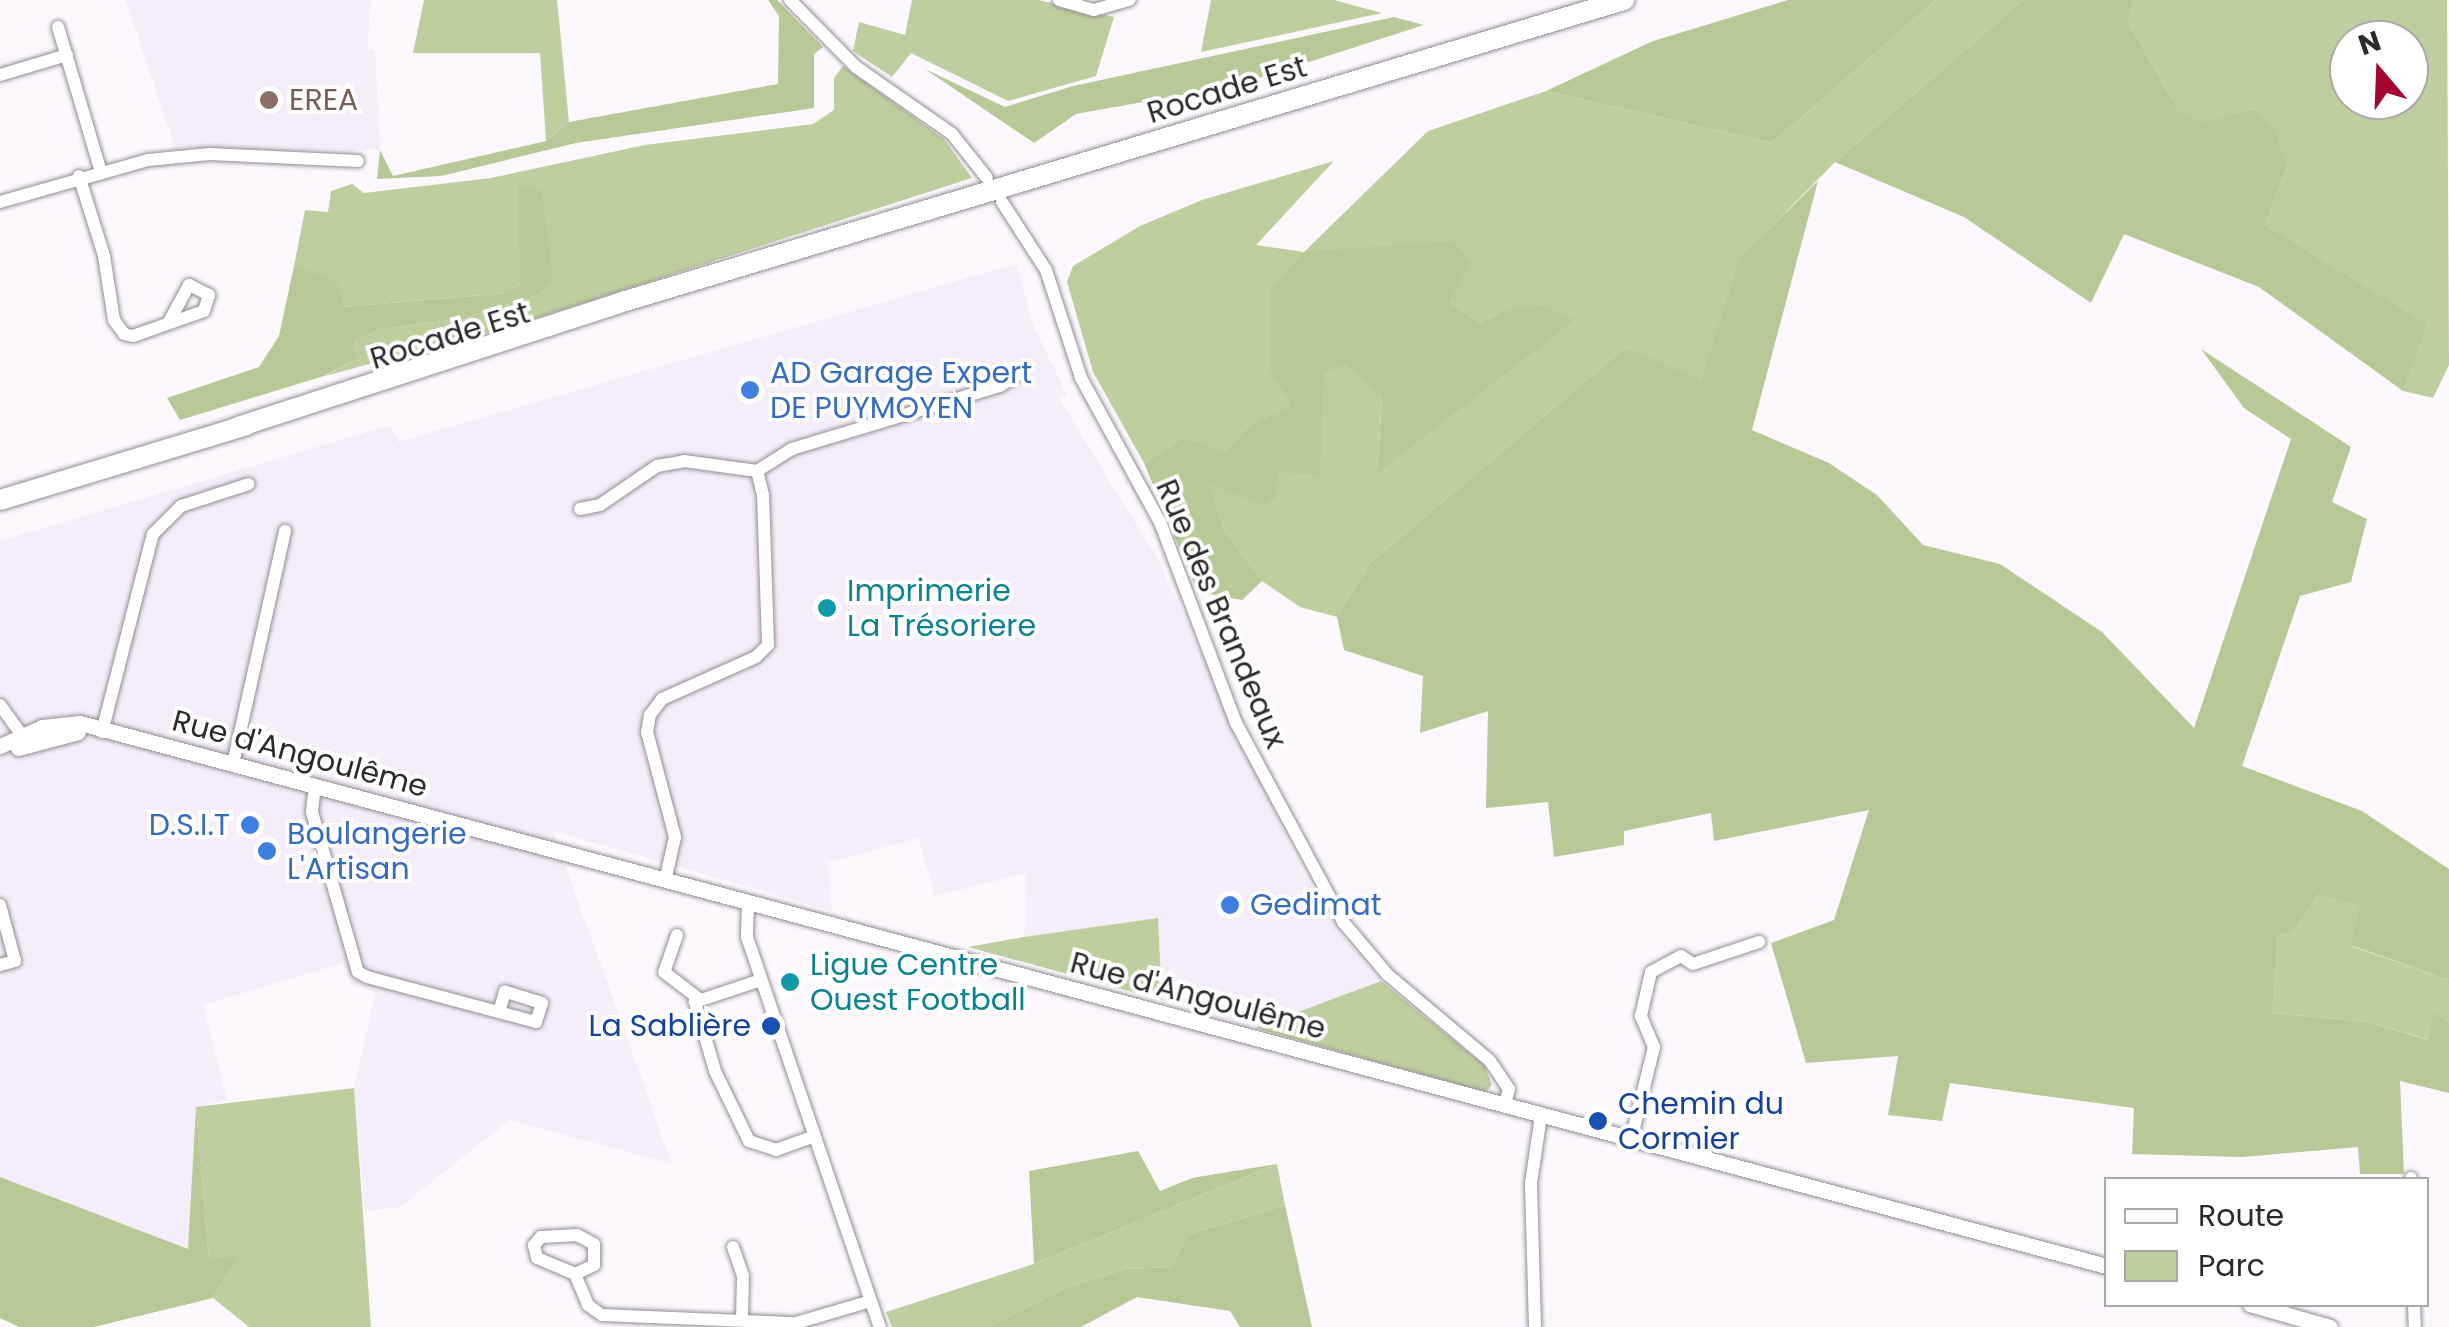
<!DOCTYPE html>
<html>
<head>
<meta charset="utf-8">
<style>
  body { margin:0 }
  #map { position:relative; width:2449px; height:1327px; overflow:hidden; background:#fcf8fe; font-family:Poppins,sans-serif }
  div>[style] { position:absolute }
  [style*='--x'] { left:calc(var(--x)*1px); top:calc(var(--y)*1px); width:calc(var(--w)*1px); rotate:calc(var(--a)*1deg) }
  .built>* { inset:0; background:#f6edfa }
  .green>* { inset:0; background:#becf9f }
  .forest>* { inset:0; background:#b7c996 }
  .roads { filter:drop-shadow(0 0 2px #918d92) drop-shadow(0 0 2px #918d92) }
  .minor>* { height:12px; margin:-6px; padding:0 6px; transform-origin:6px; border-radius:6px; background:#fff }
  .tertiary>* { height:15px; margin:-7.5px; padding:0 7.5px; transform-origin:7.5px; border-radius:7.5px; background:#fff }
  .primary>* { height:20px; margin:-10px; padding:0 10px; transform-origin:10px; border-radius:10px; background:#fff }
  .dots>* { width:28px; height:28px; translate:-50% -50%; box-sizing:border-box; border:5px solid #fff; border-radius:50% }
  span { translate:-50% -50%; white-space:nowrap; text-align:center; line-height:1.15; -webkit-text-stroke:8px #fff; paint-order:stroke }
  .street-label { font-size:30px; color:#2a292b }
  .education-label { font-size:30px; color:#785e54 }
  .left { translate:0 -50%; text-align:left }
  .shop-label { font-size:30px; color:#366cbe }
  .right { translate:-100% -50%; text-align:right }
  .culture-label { font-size:30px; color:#0d838f }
  .transit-label { font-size:30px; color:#164399 }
  .legend { position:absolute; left:2104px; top:1177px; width:325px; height:130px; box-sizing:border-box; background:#fff; border:2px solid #aaa9aa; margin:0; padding:12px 18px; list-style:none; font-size:30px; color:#2a292b }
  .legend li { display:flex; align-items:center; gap:20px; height:50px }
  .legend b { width:50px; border:2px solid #aaa9aa }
  .north { position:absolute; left:2329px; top:20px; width:100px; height:100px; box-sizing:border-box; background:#fff; border:2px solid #aaa9aa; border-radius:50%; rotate:341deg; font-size:28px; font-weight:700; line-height:40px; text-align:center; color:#2a292b }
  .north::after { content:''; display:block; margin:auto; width:35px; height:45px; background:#a4062e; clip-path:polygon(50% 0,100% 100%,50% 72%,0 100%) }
</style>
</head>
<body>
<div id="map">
  <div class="built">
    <i style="clip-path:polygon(126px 0,370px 0,368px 49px,375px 50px,380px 150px,176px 150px)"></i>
    <i style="clip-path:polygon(1016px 264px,1034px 327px,1067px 395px,1060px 400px,1157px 558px,1303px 873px,1343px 938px,1381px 981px,1255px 1028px,1162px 1000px,1158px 919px,1024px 937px,1027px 873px,935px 896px,918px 838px,828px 863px,832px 911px,553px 831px,672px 1164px,510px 1120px,400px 1207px,365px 1211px,354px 1088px,376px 992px,350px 984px,343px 963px,203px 1005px,227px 1099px,196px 1108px,188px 1250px,0 1177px,0 541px,391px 425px,398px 442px)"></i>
  </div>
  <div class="green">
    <i style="clip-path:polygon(424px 0,557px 0,569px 122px,546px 141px,540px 53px,413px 53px)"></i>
    <i style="clip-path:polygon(912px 0,1038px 0,1114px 17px,1096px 76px,1008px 101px,911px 53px,892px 77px,853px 51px,859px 22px,905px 35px)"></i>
    <i style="clip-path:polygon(1211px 0,1334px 0,1382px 13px,1201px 52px)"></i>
    <i style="clip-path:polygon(1936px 0,2023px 0,1835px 162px,1741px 258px,1701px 381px,1626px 347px,1369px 564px,1337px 617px,1300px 607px,1262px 581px,1224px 530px,1207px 482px,1276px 472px,1323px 372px,1345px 363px,1382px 397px,1377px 472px,1507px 309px,1480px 323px,1450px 302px,1304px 252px,1293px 406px,1248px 426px,1226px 454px,1183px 437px,1144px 463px,1093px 372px,1067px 282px,1073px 266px,1140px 226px,1202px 200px,1334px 161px,1256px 245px,1304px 252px,1428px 131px,1546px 91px,1772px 143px)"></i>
    <i style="clip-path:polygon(evenodd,2133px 0,2447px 0,2449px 365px,2433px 398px,2403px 391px,2426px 324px,2265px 225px,2287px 167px,2255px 109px,2200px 123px,2178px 110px,2129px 23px,2133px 0,2349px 40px,2409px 40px,2409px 100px,2349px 100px,2349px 40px)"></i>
    <i style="clip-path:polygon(843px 66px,944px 139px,972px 178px,515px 325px,325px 376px,358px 358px,354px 341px,381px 329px,465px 318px,539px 295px,521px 250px,520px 284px,507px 293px,344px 307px,294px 266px,305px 210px,328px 212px,331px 191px,352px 184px,364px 193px,491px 178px,645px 145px,813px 124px,834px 110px,834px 78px)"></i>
    <i style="clip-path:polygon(2318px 895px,2361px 906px,2351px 946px,2449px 980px,2449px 1023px,2435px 1013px,2429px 1040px,2368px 1022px,2273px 1013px,2278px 935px,2294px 932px)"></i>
    <i style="clip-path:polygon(1158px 918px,1162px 1000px,968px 947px,1024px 937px)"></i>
    <i style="clip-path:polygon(1381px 981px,1485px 1066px,1492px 1085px,1486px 1092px,1255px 1028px)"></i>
    <i style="clip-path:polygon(354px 1088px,371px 1327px,249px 1327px,213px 1298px,237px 1257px,209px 1261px,196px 1107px)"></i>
    <i style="clip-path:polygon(1277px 1164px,1285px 1205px,1187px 1235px,1172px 1267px,1126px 1269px,1067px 1287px,989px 1327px,892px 1327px,886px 1312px,1034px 1264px)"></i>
  </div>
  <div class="forest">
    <i style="clip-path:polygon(768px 0,777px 0,823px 47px,814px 54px,814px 108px,576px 143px,441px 176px,377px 179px,380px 150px,393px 176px,546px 141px,569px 122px,778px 84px,779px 16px)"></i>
    <i style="clip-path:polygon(1788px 0,1936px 0,1772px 143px,1546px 91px,1653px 41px)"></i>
    <i style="clip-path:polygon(2023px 0,2133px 0,2129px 23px,2178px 110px,2201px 122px,2255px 109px,2274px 129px,2287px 167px,2265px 225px,2427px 324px,2403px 391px,2259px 287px,2124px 234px,2091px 303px,1964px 217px,1835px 162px)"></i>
    <i style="clip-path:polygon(1394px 17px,1424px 25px,1237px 85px,1076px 114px,1034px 143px,925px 69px,1005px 107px,1073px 86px)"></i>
    <i style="clip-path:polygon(1818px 181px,1752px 430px,1829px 463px,1877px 495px,1923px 545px,2000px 564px,2102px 632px,2194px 728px,2291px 439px,2244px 408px,2201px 349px,2351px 447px,2332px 502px,2367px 519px,2351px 582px,2300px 596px,2242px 766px,2362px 811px,2449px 869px,2449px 980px,2350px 945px,2360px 906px,2318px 895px,2294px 932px,2278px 935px,2273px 1013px,2368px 1022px,2428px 1040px,2434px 1012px,2449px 1023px,2449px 1093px,2400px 1081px,2404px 1174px,2360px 1174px,2358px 1147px,2243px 1157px,2132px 1154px,2134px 1108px,1950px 1083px,1942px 1121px,1888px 1115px,1898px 1056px,1806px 1063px,1771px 943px,1834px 920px,1869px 810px,1714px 841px,1711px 813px,1624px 831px,1624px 845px,1554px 857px,1548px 802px,1486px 808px,1488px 711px,1420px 733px,1423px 676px,1344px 650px,1337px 617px,1369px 564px,1626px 347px,1701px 380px,1740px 258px)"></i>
    <i style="clip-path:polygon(518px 186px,542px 190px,553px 278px,539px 295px,465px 318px,381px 329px,354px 341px,358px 358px,324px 376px,180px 420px,167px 398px,259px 367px,279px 336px,294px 266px,336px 281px,344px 307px,507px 293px,520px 284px)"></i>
    <i style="clip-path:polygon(1454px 241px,1470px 262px,1450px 302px,1480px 323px,1507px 309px,1541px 306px,1576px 319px,1377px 473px,1382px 397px,1345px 364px,1324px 372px,1320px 475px,1277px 472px,1276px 498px,1263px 505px,1208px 483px,1224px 530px,1262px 581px,1242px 600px,1198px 592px,1144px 463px,1183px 437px,1226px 453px,1248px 426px,1292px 406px,1270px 370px,1271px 290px,1304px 252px)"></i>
    <i style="clip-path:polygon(196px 1107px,209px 1260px,238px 1256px,213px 1298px,94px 1327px,19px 1327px,0 1318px,0 1177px,188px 1249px)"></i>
    <i style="clip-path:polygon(1138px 1151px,1160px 1191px,1192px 1178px,1277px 1164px,1034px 1264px,1029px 1171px)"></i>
    <i style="clip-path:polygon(1285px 1205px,1312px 1327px,1240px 1327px,1230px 1311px,1137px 1297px,1081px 1327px,989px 1327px,1067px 1287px,1126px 1269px,1172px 1267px,1187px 1235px)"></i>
  </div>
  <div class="roads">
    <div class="minor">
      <i style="--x:790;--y:0;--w:94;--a:45.4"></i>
      <i style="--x:856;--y:67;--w:117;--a:34.9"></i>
      <i style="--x:952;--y:134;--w:56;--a:51.5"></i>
      <i style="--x:1059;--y:0;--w:36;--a:16"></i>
      <i style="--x:1094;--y:10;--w:37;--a:-16"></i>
      <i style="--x:58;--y:27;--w:148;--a:73.5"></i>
      <i style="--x:0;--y:75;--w:70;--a:-16.6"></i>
      <i style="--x:79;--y:176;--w:84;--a:72.6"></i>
      <i style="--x:104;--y:256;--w:65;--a:81.1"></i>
      <i style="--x:114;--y:320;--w:17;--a:54"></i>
      <i style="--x:124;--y:334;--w:9;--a:13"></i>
      <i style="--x:133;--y:336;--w:75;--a:-19.4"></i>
      <i style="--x:204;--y:311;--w:17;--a:-73"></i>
      <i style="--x:209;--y:295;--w:22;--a:-153"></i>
      <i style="--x:189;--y:285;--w:42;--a:118.4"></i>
      <i style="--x:0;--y:202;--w:154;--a:-15.8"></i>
      <i style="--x:148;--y:160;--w:62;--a:-5.5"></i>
      <i style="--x:210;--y:154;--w:148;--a:2.7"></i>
      <i style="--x:1002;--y:202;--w:81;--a:57.1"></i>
      <i style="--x:1046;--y:270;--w:114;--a:72"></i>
      <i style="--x:1081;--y:378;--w:164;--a:61.3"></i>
      <i style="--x:1160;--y:522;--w:215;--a:69.3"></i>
      <i style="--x:1236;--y:723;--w:226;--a:61.7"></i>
      <i style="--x:1343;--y:922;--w:70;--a:49.7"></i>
      <i style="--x:1388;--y:975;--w:133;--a:40.1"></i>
      <i style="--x:1490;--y:1061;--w:34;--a:56"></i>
      <i style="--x:1509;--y:1089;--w:18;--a:106"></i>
      <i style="--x:580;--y:509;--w:20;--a:-11"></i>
      <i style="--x:600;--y:505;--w:69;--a:-34.4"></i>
      <i style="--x:657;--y:466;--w:27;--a:-10"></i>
      <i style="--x:684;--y:461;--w:74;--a:7.8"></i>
      <i style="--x:757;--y:471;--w:41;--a:-32.2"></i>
      <i style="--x:792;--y:449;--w:217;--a:-16.9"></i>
      <i style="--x:1000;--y:386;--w:25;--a:-32"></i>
      <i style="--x:0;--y:705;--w:46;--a:53.9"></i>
      <i style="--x:102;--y:732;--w:204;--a:-75.6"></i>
      <i style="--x:153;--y:534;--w:40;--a:-45"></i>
      <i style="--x:181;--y:506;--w:71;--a:-17.9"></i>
      <i style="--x:233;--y:764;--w:239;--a:-77.4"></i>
      <i style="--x:315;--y:786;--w:26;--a:97"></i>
      <i style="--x:312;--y:812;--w:166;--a:74"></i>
      <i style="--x:358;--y:972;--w:10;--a:29"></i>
      <i style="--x:367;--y:977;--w:175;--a:14.9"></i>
      <i style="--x:536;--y:1022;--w:20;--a:-72"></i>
      <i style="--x:542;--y:1003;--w:39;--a:-163"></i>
      <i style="--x:505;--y:992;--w:21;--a:107"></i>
      <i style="--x:665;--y:881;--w:45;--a:-77.2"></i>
      <i style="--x:675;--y:837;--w:109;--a:-104.9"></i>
      <i style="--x:647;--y:732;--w:17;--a:-80"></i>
      <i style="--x:650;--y:715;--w:20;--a:-53"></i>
      <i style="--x:662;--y:699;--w:103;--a:-24.1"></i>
      <i style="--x:756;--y:657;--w:17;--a:-45"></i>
      <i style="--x:768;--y:645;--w:150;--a:-91.9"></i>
      <i style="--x:763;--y:495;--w:25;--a:-104"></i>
      <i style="--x:0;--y:905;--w:58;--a:75"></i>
      <i style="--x:15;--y:961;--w:16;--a:165"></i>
      <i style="--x:748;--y:905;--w:32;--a:92"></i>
      <i style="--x:747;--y:937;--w:412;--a:71.2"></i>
      <i style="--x:677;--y:935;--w:39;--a:109"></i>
      <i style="--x:664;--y:972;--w:44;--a:37.6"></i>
      <i style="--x:761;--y:980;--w:70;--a:161.6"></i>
      <i style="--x:695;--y:1002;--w:72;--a:73.8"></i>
      <i style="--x:715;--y:1071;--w:78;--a:64.1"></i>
      <i style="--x:749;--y:1141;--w:28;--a:18"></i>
      <i style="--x:776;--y:1150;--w:41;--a:-19.7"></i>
      <i style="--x:1631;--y:1140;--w:96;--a:-76.1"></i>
      <i style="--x:1654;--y:1047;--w:34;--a:-113"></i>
      <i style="--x:1641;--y:1016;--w:45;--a:-77.2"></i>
      <i style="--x:1651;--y:972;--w:34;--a:-28"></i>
      <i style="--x:1681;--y:956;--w:14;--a:34"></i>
      <i style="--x:1693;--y:964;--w:70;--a:-18.4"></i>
      <i style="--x:2411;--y:1178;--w:2;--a:90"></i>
      <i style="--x:733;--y:1247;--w:31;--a:71"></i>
      <i style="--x:743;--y:1276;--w:44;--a:91.3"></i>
      <i style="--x:575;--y:1274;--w:21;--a:-25"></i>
      <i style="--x:594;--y:1265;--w:21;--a:-90"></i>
      <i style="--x:594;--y:1244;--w:19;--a:-152"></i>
      <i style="--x:577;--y:1235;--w:36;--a:177"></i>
      <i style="--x:541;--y:1237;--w:11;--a:131"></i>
      <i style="--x:534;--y:1245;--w:13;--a:77"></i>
      <i style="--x:537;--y:1258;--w:41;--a:22.8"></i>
      <i style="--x:575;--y:1274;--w:34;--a:67"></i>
      <i style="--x:588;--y:1305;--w:17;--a:36"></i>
      <i style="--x:602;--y:1315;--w:194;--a:2.4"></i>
      <i style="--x:796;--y:1323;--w:78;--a:-16.3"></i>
      <i style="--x:2414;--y:1304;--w:23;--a:88"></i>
      <i style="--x:1535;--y:1327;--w:144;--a:-91.6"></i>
      <i style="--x:1531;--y:1183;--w:68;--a:-81.5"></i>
    </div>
    <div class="tertiary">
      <i style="--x:0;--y:746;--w:46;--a:-24.3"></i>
      <i style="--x:42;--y:727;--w:38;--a:-6"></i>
      <i style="--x:80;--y:723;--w:2098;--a:15"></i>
      <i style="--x:18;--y:748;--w:62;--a:-14.9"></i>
      <i style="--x:2250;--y:1304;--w:83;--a:16"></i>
    </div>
    <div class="primary">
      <i style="--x:238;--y:427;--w:401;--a:-18"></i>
      <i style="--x:619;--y:303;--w:1050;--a:-16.78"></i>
      <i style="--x:0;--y:500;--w:258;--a:-16.9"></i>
    </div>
  </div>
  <div class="dots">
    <i style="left:269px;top:100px;background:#8d6e63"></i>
    <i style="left:750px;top:390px;background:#3f7fe0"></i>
    <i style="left:827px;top:608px;background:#0f9aa8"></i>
    <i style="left:250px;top:825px;background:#3f7fe0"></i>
    <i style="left:267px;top:851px;background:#3f7fe0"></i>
    <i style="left:1230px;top:905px;background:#3f7fe0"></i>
    <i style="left:790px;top:982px;background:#0f9aa8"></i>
    <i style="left:771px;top:1026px;background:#1a4fb4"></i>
    <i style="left:1598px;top:1121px;background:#1a4fb4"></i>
  </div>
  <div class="street-label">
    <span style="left:1227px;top:90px;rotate:-17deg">Rocade Est</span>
    <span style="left:450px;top:336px;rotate:-17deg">Rocade Est</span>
    <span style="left:1221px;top:614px;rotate:67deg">Rue des Brandeaux</span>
    <span style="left:300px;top:754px;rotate:15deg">Rue d'Angoulême</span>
    <span style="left:1198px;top:996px;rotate:15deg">Rue d'Angoulême</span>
  </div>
  <div class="education-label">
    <span class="left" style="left:289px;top:100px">EREA</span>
  </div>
  <div class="shop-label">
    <span class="left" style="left:770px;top:390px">AD Garage Expert<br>DE PUYMOYEN</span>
    <span class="right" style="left:230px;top:825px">D.S.I.T</span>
    <span class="left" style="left:287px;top:851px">Boulangerie<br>L'Artisan</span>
    <span class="left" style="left:1250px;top:905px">Gedimat</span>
  </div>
  <div class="culture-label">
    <span class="left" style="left:847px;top:608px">Imprimerie<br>La Trésoriere</span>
    <span class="left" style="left:810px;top:982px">Ligue Centre<br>Ouest Football</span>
  </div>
  <div class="transit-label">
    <span class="right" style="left:751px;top:1026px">La Sablière</span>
    <span class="left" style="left:1618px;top:1121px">Chemin du<br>Cormier</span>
  </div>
  <ul class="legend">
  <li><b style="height:12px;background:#fff"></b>Route</li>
  <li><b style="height:28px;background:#becf9f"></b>Parc</li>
  </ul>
  <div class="north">N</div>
</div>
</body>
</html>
